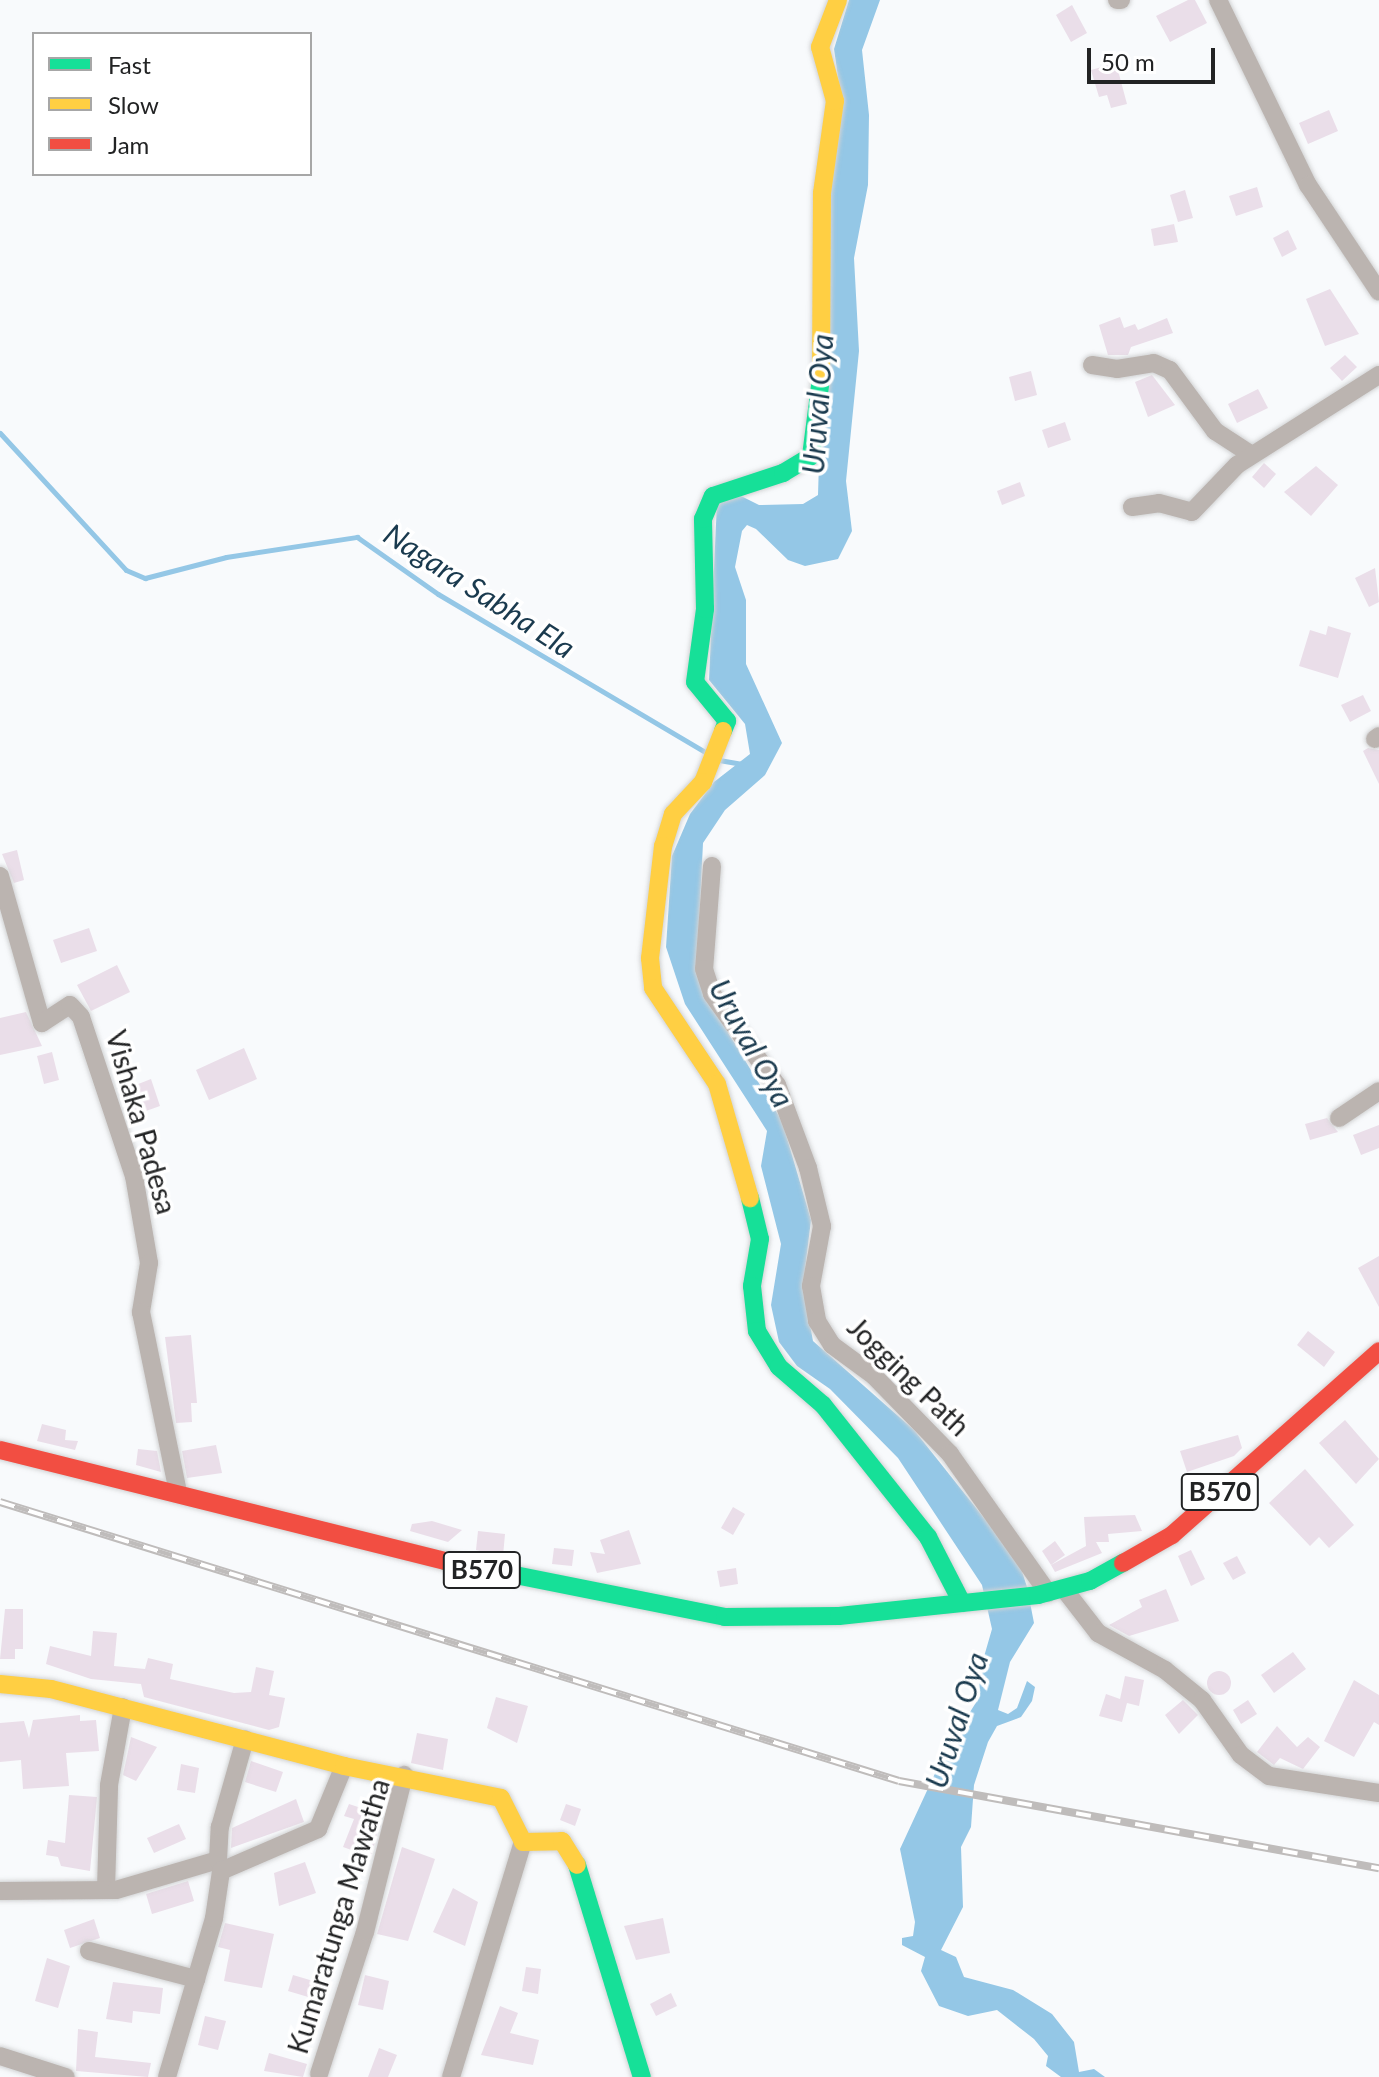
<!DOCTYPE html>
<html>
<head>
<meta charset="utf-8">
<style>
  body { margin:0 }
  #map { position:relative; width:1379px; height:2077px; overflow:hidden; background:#f8fafc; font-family:Lato,sans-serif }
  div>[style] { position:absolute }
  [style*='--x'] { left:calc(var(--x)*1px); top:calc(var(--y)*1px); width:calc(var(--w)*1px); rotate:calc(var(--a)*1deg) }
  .water>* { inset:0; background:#94c7e6 }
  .stream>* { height:5px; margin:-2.5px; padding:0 2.5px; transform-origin:2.5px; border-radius:2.5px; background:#94c7e6 }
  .building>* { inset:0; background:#eadee9 }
  .round { border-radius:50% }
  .roads { filter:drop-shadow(0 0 2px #d2d3d4) drop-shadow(0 0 2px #d2d3d4) }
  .street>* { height:18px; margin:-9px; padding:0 9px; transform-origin:9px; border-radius:9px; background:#bbb4b0 }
  .fast>* { height:18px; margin:-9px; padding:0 9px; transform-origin:9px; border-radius:9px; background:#16e098 }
  .slow>* { height:18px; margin:-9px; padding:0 9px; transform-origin:9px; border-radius:9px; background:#ffcf43 }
  .jam>* { height:18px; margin:-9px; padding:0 9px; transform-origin:9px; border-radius:9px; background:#f24e42 }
  .rail>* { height:8px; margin-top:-4px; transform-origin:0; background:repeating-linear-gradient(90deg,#fff 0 15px,#bfbcbb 0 30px); box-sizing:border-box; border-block:2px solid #bfbcbb }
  span { translate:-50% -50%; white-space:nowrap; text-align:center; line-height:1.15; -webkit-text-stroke:7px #fff; paint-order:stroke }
  .shield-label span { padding:2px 6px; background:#fff; border:2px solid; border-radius:6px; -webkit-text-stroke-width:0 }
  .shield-label { font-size:26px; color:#222324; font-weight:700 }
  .street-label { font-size:28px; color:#222324 }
  .water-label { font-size:30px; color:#1a3a4e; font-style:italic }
  .legend { position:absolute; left:32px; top:32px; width:280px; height:144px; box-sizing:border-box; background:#fff; border:2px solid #a7a7a7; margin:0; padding:10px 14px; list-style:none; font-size:24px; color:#222324 }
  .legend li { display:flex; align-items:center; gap:16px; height:40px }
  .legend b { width:40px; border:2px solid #a7a7a7 }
  .scale { position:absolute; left:1087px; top:48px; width:128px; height:36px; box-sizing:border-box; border:4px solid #222324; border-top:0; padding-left:10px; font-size:24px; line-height:28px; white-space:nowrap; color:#222324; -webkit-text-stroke:6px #fff; paint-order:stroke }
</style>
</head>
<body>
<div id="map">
  <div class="water">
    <i style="clip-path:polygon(849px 0,880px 0,862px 50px,869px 115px,868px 185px,854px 258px,859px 351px,846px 481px,852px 531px,838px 559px,805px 566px,788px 560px,756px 529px,747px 525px,742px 531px,735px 567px,746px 600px,746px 664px,782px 743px,765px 775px,725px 810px,703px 843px,697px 967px,704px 993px,782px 1121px,811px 1220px,803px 1286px,813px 1341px,914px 1430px,1019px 1562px,1027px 1587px,1034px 1623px,1010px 1662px,998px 1710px,1008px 1714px,1017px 1708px,1027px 1681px,1035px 1687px,1032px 1701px,1021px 1717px,997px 1726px,988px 1742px,974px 1785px,971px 1827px,961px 1847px,963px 1907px,941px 1950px,956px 1957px,964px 1977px,1013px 1990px,1052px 2014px,1074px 2042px,1079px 2072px,1094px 2069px,1105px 2077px,1061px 2077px,1046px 2066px,1048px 2056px,1034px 2039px,997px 2010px,968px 2016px,939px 2006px,921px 1971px,925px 1957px,902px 1945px,902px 1938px,913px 1936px,915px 1922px,900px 1849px,944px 1754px,980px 1696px,979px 1674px,992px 1629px,982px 1585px,898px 1458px,830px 1389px,797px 1366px,779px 1342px,771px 1305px,781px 1244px,761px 1166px,767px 1131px,685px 1004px,666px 947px,672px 856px,690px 814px,714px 782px,750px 754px,745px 724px,709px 680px,717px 502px,737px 494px,759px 505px,803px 504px,818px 495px,827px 203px,839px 84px,834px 49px)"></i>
  </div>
  <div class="stream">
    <i style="--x:0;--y:433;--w:186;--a:47.4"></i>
    <i style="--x:126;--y:570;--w:21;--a:23"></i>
    <i style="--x:145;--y:578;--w:84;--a:-14.5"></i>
    <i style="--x:226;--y:557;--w:133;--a:-8.7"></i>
    <i style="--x:357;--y:537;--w:99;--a:35.1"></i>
    <i style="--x:438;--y:594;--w:312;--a:30.6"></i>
    <i style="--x:719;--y:760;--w:22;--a:10"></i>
  </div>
  <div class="building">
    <i style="clip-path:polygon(1188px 0,1195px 0,1207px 23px,1170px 42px,1156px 16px)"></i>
    <i style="clip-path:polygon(1072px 5px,1087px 33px,1071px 42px,1056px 15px)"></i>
    <i style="clip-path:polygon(1116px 63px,1127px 104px,1111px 108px,1107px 95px,1099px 97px,1091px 70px)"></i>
    <i style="clip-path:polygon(1329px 110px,1338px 131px,1308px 144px,1299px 123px)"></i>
    <i style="clip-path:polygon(1257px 187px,1263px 207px,1236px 216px,1229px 196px)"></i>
    <i style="clip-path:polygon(1185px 190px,1193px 218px,1178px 222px,1170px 195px)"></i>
    <i style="clip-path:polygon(1174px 224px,1178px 242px,1154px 246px,1151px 229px)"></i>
    <i style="clip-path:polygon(1288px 230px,1297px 249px,1282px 257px,1273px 238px)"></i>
    <i style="clip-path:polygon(1330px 289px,1359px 334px,1325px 346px,1306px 299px)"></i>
    <i style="clip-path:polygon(1120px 317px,1124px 328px,1135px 324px,1138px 330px,1167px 318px,1173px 333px,1131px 347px,1128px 355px,1108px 355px,1099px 325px)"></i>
    <i style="clip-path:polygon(1345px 355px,1357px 367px,1342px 381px,1330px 368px)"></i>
    <i style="clip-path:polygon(1031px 371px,1037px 395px,1015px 401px,1009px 377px)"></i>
    <i style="clip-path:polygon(1152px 375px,1175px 405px,1148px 417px,1135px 382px)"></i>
    <i style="clip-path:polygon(1258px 389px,1268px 408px,1237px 423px,1228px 404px)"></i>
    <i style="clip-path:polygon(1065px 422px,1071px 440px,1048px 448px,1042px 430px)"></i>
    <i style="clip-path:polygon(1264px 463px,1276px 474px,1264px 488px,1252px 477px)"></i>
    <i style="clip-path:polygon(1316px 466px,1338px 485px,1311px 516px,1284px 492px)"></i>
    <i style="clip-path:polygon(1020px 482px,1025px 496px,1002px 505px,997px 491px)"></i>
    <i style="clip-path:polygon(1375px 568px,1379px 602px,1369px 607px,1355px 578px)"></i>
    <i style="clip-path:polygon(1328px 626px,1351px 633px,1338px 678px,1299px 666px,1310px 630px,1326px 635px)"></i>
    <i style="clip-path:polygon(1363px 695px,1371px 711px,1350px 722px,1341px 705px)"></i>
    <i style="clip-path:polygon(1368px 748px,1379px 750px,1379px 784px,1363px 751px)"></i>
    <i style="clip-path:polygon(17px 850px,24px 880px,14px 883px,2px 854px)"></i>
    <i style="clip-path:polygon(89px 928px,97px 951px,61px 963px,53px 940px)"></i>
    <i style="clip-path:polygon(117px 965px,130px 992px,91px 1011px,77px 985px)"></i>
    <i style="clip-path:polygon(26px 1012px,42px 1046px,0 1055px,0 1018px)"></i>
    <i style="clip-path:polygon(244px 1048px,257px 1079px,209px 1100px,196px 1070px)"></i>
    <i style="clip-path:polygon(52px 1052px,59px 1080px,44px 1084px,37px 1056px)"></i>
    <i style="clip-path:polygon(151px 1079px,160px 1106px,132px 1116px,123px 1090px)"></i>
    <i style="clip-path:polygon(1327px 1118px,1338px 1132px,1310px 1140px,1305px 1124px)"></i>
    <i style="clip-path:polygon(1379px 1125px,1379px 1148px,1361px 1155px,1353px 1135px)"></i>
    <i style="clip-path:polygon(1379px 1256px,1379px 1307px,1358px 1268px)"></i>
    <i style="clip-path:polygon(1308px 1331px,1335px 1352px,1324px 1367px,1297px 1345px)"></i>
    <i style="clip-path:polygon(191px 1335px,197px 1403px,191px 1403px,192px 1422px,176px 1423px,165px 1337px)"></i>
    <i style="clip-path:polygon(1345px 1420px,1379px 1459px,1356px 1484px,1319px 1443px)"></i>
    <i style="clip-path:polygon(42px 1424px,66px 1430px,65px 1440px,78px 1441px,75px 1450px,37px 1441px)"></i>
    <i style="clip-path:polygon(1238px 1435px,1242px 1448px,1234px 1456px,1187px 1472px,1180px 1451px)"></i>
    <i style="clip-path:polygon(216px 1445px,222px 1473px,187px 1478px,182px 1451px)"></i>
    <i style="clip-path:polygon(138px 1449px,157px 1451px,161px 1472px,136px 1465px)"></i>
    <i style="clip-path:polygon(1305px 1469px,1354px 1525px,1329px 1548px,1319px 1537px,1310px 1546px,1269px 1503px)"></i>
    <i style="clip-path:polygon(733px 1507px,745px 1514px,733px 1535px,721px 1528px)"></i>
    <i style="clip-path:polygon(1135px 1515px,1142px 1531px,1108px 1534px,1109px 1542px,1096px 1542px,1102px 1553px,1055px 1572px,1051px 1565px,1086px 1546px,1084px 1517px)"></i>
    <i style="clip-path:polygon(432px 1521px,462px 1530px,448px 1542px,410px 1531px,412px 1524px)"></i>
    <i style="clip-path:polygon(629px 1530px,641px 1564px,597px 1573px,590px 1552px,605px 1554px,600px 1540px)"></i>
    <i style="clip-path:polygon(478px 1531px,505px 1534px,503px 1556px,476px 1550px)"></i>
    <i style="clip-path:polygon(1055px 1541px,1065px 1555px,1051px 1565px,1042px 1551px)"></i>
    <i style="clip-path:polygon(554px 1548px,574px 1550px,572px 1566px,552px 1564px)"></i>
    <i style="clip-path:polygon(1191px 1550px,1205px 1579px,1191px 1586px,1178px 1556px)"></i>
    <i style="clip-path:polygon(1237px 1556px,1246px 1573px,1233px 1580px,1223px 1563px)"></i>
    <i style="clip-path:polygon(736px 1568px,738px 1584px,720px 1587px,717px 1571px)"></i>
    <i style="clip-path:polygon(1166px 1589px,1179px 1621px,1129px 1636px,1109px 1625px,1142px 1607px,1139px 1600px)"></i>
    <i style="clip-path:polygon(5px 1609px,23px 1609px,23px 1649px,15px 1649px,15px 1659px,0 1659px)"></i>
    <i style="clip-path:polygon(93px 1631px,117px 1633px,114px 1666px,145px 1669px,148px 1658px,173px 1664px,170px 1679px,234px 1693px,251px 1692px,256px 1667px,274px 1671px,269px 1695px,285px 1698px,279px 1727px,269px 1730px,144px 1697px,141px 1684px,91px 1679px,46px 1664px,50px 1646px,91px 1656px)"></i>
    <i style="clip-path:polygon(1293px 1652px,1306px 1669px,1274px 1693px,1261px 1675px)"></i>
    <i class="round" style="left:1207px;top:1671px;width:24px;height:24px"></i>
    <i style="clip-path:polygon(1125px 1676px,1144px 1680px,1139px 1706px,1127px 1703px,1122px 1722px,1099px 1716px,1106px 1694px,1120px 1699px)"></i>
    <i style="clip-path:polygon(1354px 1680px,1379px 1695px,1379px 1725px,1374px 1722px,1354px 1757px,1324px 1741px)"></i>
    <i style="clip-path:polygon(496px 1697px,528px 1706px,517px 1743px,487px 1728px)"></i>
    <i style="clip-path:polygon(1183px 1700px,1198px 1715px,1179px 1734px,1165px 1715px)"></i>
    <i style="clip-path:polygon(1248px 1700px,1257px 1714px,1241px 1724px,1233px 1710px)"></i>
    <i style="clip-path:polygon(80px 1715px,80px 1721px,96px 1720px,99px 1751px,66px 1753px,69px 1786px,23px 1789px,21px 1760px,0 1762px,0 1723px,24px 1721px,29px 1738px,33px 1720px)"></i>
    <i style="clip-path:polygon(1277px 1726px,1297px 1747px,1308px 1737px,1320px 1747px,1303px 1769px,1280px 1758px,1274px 1765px,1257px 1752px)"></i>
    <i style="clip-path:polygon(417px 1733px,448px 1739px,443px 1770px,411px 1763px)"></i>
    <i style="clip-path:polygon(131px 1737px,157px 1747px,136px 1781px,123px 1775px)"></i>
    <i style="clip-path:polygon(251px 1761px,283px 1772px,276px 1792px,245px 1782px)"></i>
    <i style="clip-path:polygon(181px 1764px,199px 1768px,195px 1793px,177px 1790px)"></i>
    <i style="clip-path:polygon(69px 1795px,97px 1797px,90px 1871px,61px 1866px,58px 1857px,46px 1855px,48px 1840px,65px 1843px)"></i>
    <i style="clip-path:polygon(296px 1799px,304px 1822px,231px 1848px,232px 1828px)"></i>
    <i style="clip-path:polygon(349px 1804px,382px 1815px,371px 1857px,343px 1847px,354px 1819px,344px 1816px)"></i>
    <i style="clip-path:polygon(566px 1804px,581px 1809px,575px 1826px,560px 1820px)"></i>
    <i style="clip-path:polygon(179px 1824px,186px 1839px,154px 1853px,147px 1838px)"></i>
    <i style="clip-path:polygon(402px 1847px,435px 1859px,408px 1941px,377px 1934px)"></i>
    <i style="clip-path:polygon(305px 1862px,316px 1893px,279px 1906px,274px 1873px)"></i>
    <i style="clip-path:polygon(188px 1881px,194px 1901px,152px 1914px,146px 1894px)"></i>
    <i style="clip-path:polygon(453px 1888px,478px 1902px,465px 1946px,433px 1932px)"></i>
    <i style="clip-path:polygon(663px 1918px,670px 1953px,636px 1960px,624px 1926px)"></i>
    <i style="clip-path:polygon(94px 1919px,100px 1938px,70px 1948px,64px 1930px)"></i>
    <i style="clip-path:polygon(225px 1923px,274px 1934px,262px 1988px,224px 1981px,230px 1950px,218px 1947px)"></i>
    <i style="clip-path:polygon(47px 1958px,70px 1966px,58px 2008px,35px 2001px)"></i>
    <i style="clip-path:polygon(526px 1967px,541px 1969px,538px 1994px,522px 1991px)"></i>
    <i style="clip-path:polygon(293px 1975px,320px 1983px,315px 1999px,288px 1991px)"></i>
    <i style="clip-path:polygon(365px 1975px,389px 1981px,383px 2010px,358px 2005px)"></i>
    <i style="clip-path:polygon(113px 1982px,163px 1988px,160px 2014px,133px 2011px,132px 2023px,106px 2019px)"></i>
    <i style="clip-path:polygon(671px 1993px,677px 2006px,656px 2016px,650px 2004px)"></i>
    <i style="clip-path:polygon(500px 2006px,518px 2013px,510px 2033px,539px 2040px,533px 2065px,481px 2055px)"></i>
    <i style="clip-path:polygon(205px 2016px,226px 2021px,218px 2050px,198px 2045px)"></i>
    <i style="clip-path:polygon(78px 2029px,98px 2032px,95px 2057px,151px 2063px,148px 2077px,76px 2071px)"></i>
    <i style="clip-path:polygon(379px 2048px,397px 2055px,388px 2077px,368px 2077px)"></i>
    <i style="clip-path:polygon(269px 2053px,307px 2064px,303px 2077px,264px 2071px)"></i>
  </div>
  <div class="roads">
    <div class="street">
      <i style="--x:1117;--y:0;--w:4;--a:0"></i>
      <i style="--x:1218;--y:0;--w:206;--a:64.1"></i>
      <i style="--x:1308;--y:185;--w:128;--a:56.4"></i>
      <i style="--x:1092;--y:365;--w:25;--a:9"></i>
      <i style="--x:1117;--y:369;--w:37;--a:-9"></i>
      <i style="--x:1154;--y:363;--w:17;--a:24"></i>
      <i style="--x:1170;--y:370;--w:76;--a:53.6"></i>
      <i style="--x:1215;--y:431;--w:44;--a:33"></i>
      <i style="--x:1132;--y:507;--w:27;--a:-8"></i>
      <i style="--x:1159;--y:503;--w:34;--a:15"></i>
      <i style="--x:1192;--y:512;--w:65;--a:-46.2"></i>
      <i style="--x:1237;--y:465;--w:168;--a:-32.4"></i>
      <i style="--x:1375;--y:739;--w:5;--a:-37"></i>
      <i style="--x:712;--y:866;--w:103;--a:94.4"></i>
      <i style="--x:704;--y:969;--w:26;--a:72"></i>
      <i style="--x:712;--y:994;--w:112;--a:54.5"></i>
      <i style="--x:777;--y:1085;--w:89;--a:69.5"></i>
      <i style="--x:808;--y:1168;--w:60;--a:76.4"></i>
      <i style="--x:822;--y:1226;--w:61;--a:100.4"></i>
      <i style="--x:811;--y:1286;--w:36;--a:80"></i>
      <i style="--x:817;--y:1321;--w:28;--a:58"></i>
      <i style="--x:832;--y:1345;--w:52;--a:36.4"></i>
      <i style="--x:874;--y:1376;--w:109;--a:45.7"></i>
      <i style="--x:950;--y:1454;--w:170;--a:54.8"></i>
      <i style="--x:0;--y:876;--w:153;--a:74.1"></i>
      <i style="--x:42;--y:1023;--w:33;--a:-33"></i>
      <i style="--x:70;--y:1005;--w:16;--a:47"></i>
      <i style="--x:81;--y:1017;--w:168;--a:71.6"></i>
      <i style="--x:134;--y:1176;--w:88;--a:80.2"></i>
      <i style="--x:149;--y:1263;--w:50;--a:99.3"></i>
      <i style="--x:141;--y:1312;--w:185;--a:78.4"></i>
      <i style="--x:1339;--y:1118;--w:48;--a:-34"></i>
      <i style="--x:1064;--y:1589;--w:56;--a:52.3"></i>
      <i style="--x:1098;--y:1633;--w:77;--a:28.9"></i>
      <i style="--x:1165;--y:1670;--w:48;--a:39"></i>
      <i style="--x:1202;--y:1700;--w:67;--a:54.7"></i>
      <i style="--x:1241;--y:1755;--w:35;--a:37"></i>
      <i style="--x:1269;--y:1776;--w:111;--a:8.8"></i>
      <i style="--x:106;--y:1889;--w:104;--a:-88.3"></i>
      <i style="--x:109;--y:1785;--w:79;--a:-79.8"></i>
      <i style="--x:0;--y:1891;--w:116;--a:-0.5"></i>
      <i style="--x:116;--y:1890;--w:106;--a:-16.4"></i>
      <i style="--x:218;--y:1860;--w:33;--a:-87"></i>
      <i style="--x:220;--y:1827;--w:91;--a:-74.1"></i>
      <i style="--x:89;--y:1951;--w:111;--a:14.7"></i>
      <i style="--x:0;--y:2056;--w:69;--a:17.7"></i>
      <i style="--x:319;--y:2074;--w:149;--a:-72.1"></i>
      <i style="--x:365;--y:1932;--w:162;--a:-76"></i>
      <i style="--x:167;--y:2077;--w:166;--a:-73.5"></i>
      <i style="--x:214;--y:1918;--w:48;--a:-81.5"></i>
      <i style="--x:221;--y:1871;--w:106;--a:-23.4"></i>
      <i style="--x:318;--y:1829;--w:68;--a:-67.6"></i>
      <i style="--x:451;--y:2077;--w:246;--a:-73"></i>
    </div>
    <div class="fast">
      <i style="--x:723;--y:731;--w:11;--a:-68"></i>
      <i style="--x:727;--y:721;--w:50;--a:-129.4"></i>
      <i style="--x:695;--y:682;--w:74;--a:-82.2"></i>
      <i style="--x:705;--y:609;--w:90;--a:-91.3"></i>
      <i style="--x:703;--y:519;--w:25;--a:-67"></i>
      <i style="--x:713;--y:496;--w:74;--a:-18.2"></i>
      <i style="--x:783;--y:473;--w:33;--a:-31"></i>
      <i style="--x:811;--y:456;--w:79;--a:-82.7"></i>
      <i style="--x:750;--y:1198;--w:42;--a:76.3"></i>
      <i style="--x:760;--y:1239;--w:48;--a:99.7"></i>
      <i style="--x:752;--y:1286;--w:45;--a:83.7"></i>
      <i style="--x:757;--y:1331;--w:42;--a:58.6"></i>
      <i style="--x:779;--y:1367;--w:58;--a:40.8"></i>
      <i style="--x:823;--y:1405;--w:169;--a:51.5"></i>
      <i style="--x:928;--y:1537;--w:74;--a:62.7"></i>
      <i style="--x:445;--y:1561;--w:286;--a:11.3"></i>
      <i style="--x:725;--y:1617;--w:114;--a:-0.5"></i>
      <i style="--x:839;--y:1616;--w:200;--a:-6"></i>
      <i style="--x:1038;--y:1595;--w:54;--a:-15.1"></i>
      <i style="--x:1090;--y:1581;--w:38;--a:-29"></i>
      <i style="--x:577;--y:1865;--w:222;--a:73"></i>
    </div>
    <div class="slow">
      <i style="--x:821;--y:378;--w:185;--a:-89.7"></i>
      <i style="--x:822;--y:193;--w:93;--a:-82"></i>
      <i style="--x:835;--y:101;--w:56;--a:-105.5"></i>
      <i style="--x:820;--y:47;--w:50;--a:-69"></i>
      <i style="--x:723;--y:731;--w:55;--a:111.4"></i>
      <i style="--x:703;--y:782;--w:44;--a:133.2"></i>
      <i style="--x:673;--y:814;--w:34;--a:107"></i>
      <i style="--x:663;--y:846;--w:113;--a:96.6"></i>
      <i style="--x:650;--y:958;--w:30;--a:84"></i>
      <i style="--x:653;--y:988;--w:115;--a:56.3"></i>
      <i style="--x:717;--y:1084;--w:119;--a:73.9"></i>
      <i style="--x:0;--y:1684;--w:51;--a:5.6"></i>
      <i style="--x:51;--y:1689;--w:303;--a:14.7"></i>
      <i style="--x:344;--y:1766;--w:160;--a:11.5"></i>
      <i style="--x:501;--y:1798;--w:49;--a:63.4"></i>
      <i style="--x:523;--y:1842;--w:39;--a:-1"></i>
      <i style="--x:562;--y:1841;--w:28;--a:58"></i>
    </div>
    <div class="jam">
      <i style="--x:0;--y:1450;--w:459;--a:14"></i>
      <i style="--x:1123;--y:1563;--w:56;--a:-29.7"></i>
      <i style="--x:1172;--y:1535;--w:277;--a:-41.6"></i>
    </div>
  </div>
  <div class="rail">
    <i style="--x:0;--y:1502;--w:941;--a:17.24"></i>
    <i style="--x:899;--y:1781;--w:488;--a:10.3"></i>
  </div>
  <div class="shield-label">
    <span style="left:1220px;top:1492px">B570</span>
    <span style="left:482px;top:1570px">B570</span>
  </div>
  <div class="street-label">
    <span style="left:142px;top:1122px;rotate:74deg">Vishaka Padesa</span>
    <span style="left:909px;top:1376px;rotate:44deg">Jogging Path</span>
    <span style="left:338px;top:1916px;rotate:-73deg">Kumaratunga Mawatha</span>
  </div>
  <div class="water-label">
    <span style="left:817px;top:404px;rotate:-86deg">Uruval Oya</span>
    <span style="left:480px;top:590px;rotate:33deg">Nagara Sabha Ela</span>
    <span style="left:752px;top:1043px;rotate:61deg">Uruval Oya</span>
    <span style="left:956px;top:1720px;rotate:-72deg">Uruval Oya</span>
  </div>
  <ul class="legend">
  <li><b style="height:10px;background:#16e098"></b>Fast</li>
  <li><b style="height:10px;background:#ffcf43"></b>Slow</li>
  <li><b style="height:10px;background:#f24e42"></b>Jam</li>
  </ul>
  <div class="scale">50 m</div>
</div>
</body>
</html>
